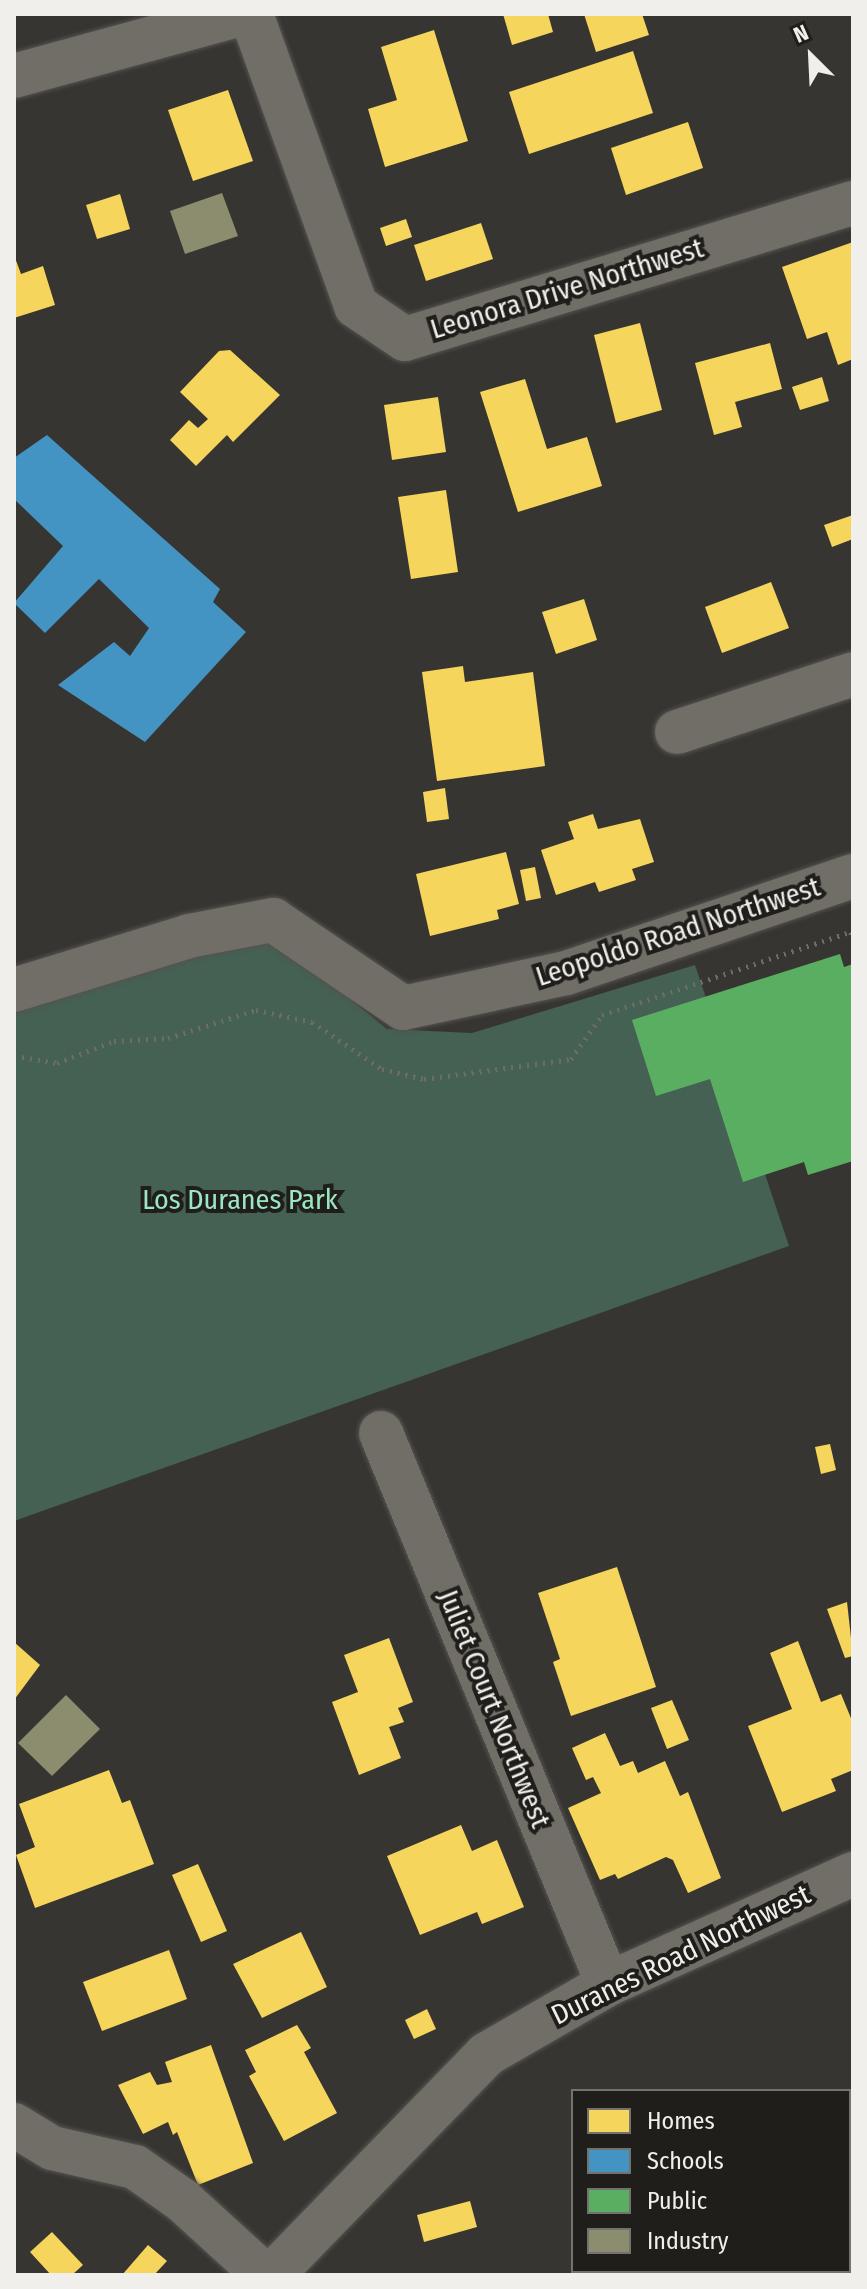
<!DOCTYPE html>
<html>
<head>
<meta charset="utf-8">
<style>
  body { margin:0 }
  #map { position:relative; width:867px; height:2289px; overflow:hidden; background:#373531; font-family:"Fira Sans Condensed",sans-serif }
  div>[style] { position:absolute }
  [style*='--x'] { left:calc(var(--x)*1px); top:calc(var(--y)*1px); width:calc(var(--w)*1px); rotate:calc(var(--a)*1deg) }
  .green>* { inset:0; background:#456153 }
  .homes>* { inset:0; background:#f6d55c }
  .schools>* { inset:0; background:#4393c3 }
  .public>* { inset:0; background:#5aae61 }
  .industry>* { inset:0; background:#8c8c6e }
  .path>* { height:5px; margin-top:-2.5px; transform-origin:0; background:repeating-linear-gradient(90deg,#6e6c68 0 2px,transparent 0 8px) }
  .roads { filter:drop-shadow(0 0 2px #545350) drop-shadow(0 0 2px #545350) }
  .minor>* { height:44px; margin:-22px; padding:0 22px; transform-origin:22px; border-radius:22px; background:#716d67 }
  span { translate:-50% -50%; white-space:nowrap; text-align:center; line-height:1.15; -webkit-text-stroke:8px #1f1e1a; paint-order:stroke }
  .street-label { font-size:28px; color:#f1efeb }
  .park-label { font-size:28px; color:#9ce7c3 }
  .frame { position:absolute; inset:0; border:16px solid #f1efeb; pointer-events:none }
  .legend { position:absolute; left:571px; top:2089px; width:280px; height:184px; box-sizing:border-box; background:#1f1e1a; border:2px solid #73726e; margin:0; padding:10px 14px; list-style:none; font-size:24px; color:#f1efeb }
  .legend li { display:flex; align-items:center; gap:16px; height:40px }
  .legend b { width:40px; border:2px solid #73726e }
  .north { position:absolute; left:771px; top:16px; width:80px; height:80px; -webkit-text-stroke:6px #1f1e1a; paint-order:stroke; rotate:336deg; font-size:22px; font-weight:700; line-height:32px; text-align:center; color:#f1efeb }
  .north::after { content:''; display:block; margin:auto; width:28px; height:36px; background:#f1efeb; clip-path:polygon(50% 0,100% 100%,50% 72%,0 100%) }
</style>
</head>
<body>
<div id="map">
  <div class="green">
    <i style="clip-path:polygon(240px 941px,282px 944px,387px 1029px,472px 1033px,695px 965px,789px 1246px,14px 1521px,14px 1013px)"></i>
  </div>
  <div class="homes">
    <i style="clip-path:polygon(503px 14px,548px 14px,553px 32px,512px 45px)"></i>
    <i style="clip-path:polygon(584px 14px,642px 14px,649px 35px,596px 52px)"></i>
    <i style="clip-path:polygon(434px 30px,468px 141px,385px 167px,368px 109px,397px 100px,381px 47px)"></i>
    <i style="clip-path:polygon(633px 51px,653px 113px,529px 154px,509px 92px)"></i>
    <i style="clip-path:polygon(228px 90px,253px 161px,193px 181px,168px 110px)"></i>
    <i style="clip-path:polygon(688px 122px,703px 168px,626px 195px,611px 148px)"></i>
    <i style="clip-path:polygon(120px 194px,130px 229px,97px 239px,86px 205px)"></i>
    <i style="clip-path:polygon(406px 219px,412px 237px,386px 246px,380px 228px)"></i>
    <i style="clip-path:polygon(481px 223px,493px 259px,426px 281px,414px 245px)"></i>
    <i style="clip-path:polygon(853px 242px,853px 359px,838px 365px,827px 332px,807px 339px,782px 267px)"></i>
    <i style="clip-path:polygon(14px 255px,21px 274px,43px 266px,55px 305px,14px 318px)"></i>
    <i style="clip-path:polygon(640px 323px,662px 410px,616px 423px,594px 335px)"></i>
    <i style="clip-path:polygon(770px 343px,782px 389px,735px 402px,742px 427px,714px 435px,695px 363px)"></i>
    <i style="clip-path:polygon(230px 350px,280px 395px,233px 442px,227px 435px,196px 466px,170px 440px,189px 420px,198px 428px,208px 419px,180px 392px,219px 351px)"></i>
    <i style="clip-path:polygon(822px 377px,829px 401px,800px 410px,792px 387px)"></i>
    <i style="clip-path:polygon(525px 379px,547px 449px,587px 437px,602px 486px,518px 512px,480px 392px)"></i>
    <i style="clip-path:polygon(438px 397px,446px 452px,392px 460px,384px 405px)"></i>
    <i style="clip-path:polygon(446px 490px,458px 572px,411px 579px,398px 497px)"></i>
    <i style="clip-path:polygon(853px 515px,853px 539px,832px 547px,824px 525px)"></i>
    <i style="clip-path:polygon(771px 582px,789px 628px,722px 653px,705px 607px)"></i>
    <i style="clip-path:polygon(584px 599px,597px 640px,556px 654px,542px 612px)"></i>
    <i style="clip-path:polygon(463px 666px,465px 682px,533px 672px,545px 766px,437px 781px,422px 672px)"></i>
    <i style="clip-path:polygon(445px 788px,449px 819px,427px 822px,423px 792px)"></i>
    <i style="clip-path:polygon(593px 814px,598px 829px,640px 819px,654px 862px,632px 869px,636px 880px,599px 892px,595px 882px,556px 895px,541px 850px,574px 839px,568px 822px)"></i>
    <i style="clip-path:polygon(506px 852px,519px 904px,497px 910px,499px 919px,430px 936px,416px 874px)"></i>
    <i style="clip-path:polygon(535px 867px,541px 898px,526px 901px,520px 870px)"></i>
    <i style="clip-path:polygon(830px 1444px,836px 1470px,821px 1474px,815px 1447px)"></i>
    <i style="clip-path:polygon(617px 1567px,656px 1687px,571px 1716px,553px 1662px,560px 1659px,538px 1593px)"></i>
    <i style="clip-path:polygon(847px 1602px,853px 1656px,845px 1658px,827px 1609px)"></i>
    <i style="clip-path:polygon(389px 1638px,413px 1702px,398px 1708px,404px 1722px,389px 1727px,401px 1758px,359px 1775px,332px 1702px,358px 1692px,344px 1655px)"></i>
    <i style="clip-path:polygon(798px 1641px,821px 1702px,841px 1694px,853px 1723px,853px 1770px,831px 1779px,836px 1791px,782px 1812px,748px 1726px,792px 1709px,770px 1653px)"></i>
    <i style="clip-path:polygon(14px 1642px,40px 1665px,14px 1700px)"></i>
    <i style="clip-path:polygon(672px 1700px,689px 1740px,667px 1749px,651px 1708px)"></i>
    <i style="clip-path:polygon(605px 1733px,620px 1766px,633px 1761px,638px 1773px,665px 1761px,680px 1796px,688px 1792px,721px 1878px,688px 1893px,673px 1860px,666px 1857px,618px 1879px,615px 1874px,600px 1880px,568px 1808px,601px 1793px,593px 1777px,586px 1780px,572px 1748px)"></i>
    <i style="clip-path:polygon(109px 1770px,122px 1803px,130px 1800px,154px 1864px,35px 1908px,16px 1855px,35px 1847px,19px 1804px)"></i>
    <i style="clip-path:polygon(461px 1825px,472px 1851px,497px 1840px,524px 1907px,482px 1924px,477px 1912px,420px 1935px,387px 1856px)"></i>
    <i style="clip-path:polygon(198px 1864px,227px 1931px,201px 1942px,172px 1875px)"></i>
    <i style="clip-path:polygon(301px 1932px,327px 1987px,262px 2018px,233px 1964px)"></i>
    <i style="clip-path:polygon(169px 1950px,187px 1999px,102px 2031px,83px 1982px)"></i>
    <i style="clip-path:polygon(427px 2009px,436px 2029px,414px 2039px,405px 2020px)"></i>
    <i style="clip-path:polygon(297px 2025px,311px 2048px,304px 2052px,337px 2113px,284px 2141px,249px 2076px,256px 2072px,245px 2050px)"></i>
    <i style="clip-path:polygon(211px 2045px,253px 2163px,198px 2185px,177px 2132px,173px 2135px,168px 2122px,143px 2134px,118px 2085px,150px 2072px,157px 2085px,172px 2082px,165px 2062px)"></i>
    <i style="clip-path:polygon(470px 2201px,477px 2227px,424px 2242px,417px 2215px)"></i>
    <i style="clip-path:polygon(52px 2232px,83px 2265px,72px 2275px,51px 2275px,30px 2252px)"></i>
    <i style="clip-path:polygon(148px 2245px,167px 2261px,154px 2275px,122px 2275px)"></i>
  </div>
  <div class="schools">
    <i style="clip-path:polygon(47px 435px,220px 589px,213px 602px,246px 632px,145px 742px,58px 685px,114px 642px,130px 656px,149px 628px,99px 579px,45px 633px,14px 603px,63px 546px,14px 499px,14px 458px)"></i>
  </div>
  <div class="public">
    <i style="clip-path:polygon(840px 954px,844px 967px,853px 964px,853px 1161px,808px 1175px,804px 1162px,743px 1182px,710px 1079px,656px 1096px,632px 1020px)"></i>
  </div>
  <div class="industry">
    <i style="clip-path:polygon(222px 193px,238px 236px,185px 254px,170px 211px)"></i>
    <i style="clip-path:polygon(66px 1695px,100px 1729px,52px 1776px,18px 1743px)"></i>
  </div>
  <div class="path">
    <i style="--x:14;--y:1056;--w:44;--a:9.2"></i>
    <i style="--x:57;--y:1063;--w:61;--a:-21.1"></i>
    <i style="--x:114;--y:1041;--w:54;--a:-3.2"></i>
    <i style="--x:168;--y:1038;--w:92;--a:-17.7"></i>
    <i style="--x:256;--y:1010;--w:57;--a:12.1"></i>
    <i style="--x:312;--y:1022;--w:84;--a:33.9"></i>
    <i style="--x:382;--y:1069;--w:43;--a:13.4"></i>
    <i style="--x:424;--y:1079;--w:148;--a:-7.7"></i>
    <i style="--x:571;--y:1059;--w:54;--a:-54.8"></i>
    <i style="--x:602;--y:1015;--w:262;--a:-18.5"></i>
    <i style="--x:850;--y:932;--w:5;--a:53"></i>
  </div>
  <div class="roads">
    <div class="minor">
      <i style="--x:251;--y:14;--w:310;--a:70.2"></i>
      <i style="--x:356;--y:306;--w:59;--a:34"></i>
      <i style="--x:405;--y:339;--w:468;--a:-16.9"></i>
      <i style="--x:14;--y:76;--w:235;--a:-15.3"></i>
      <i style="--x:677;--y:732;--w:185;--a:-18.2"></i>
      <i style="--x:14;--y:990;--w:183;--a:-17.1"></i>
      <i style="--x:189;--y:936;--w:86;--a:-10.8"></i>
      <i style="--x:273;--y:920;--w:157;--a:34.1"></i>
      <i style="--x:403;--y:1008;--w:167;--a:-12.1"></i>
      <i style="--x:566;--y:973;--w:303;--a:-18.7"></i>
      <i style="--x:381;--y:1433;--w:596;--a:67.61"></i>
      <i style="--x:14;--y:2125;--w:44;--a:31.2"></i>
      <i style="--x:52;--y:2148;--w:85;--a:12.9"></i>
      <i style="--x:135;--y:2167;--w:57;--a:35.1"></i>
      <i style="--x:182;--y:2200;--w:111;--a:42.4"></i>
      <i style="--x:272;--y:2275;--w:308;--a:-45.8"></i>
      <i style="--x:487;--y:2054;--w:140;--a:-30"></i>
      <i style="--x:608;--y:1984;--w:269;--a:-24.2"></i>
    </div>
  </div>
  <div class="street-label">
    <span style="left:567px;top:289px;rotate:-17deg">Leonora Drive Northwest</span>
    <span style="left:678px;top:932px;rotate:-18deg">Leopoldo Road Northwest</span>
    <span style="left:494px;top:1709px;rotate:68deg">Juliet Court Northwest</span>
    <span style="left:681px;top:1955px;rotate:-26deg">Duranes Road Northwest</span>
  </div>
  <div class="park-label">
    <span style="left:240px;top:1200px">Los Duranes Park</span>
  </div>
  <div class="frame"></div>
  <ul class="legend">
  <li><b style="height:22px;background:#f6d55c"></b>Homes</li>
  <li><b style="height:22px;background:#4393c3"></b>Schools</li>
  <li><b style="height:22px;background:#5aae61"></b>Public</li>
  <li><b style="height:22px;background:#8c8c6e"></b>Industry</li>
  </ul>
  <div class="north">N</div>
</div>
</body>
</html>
